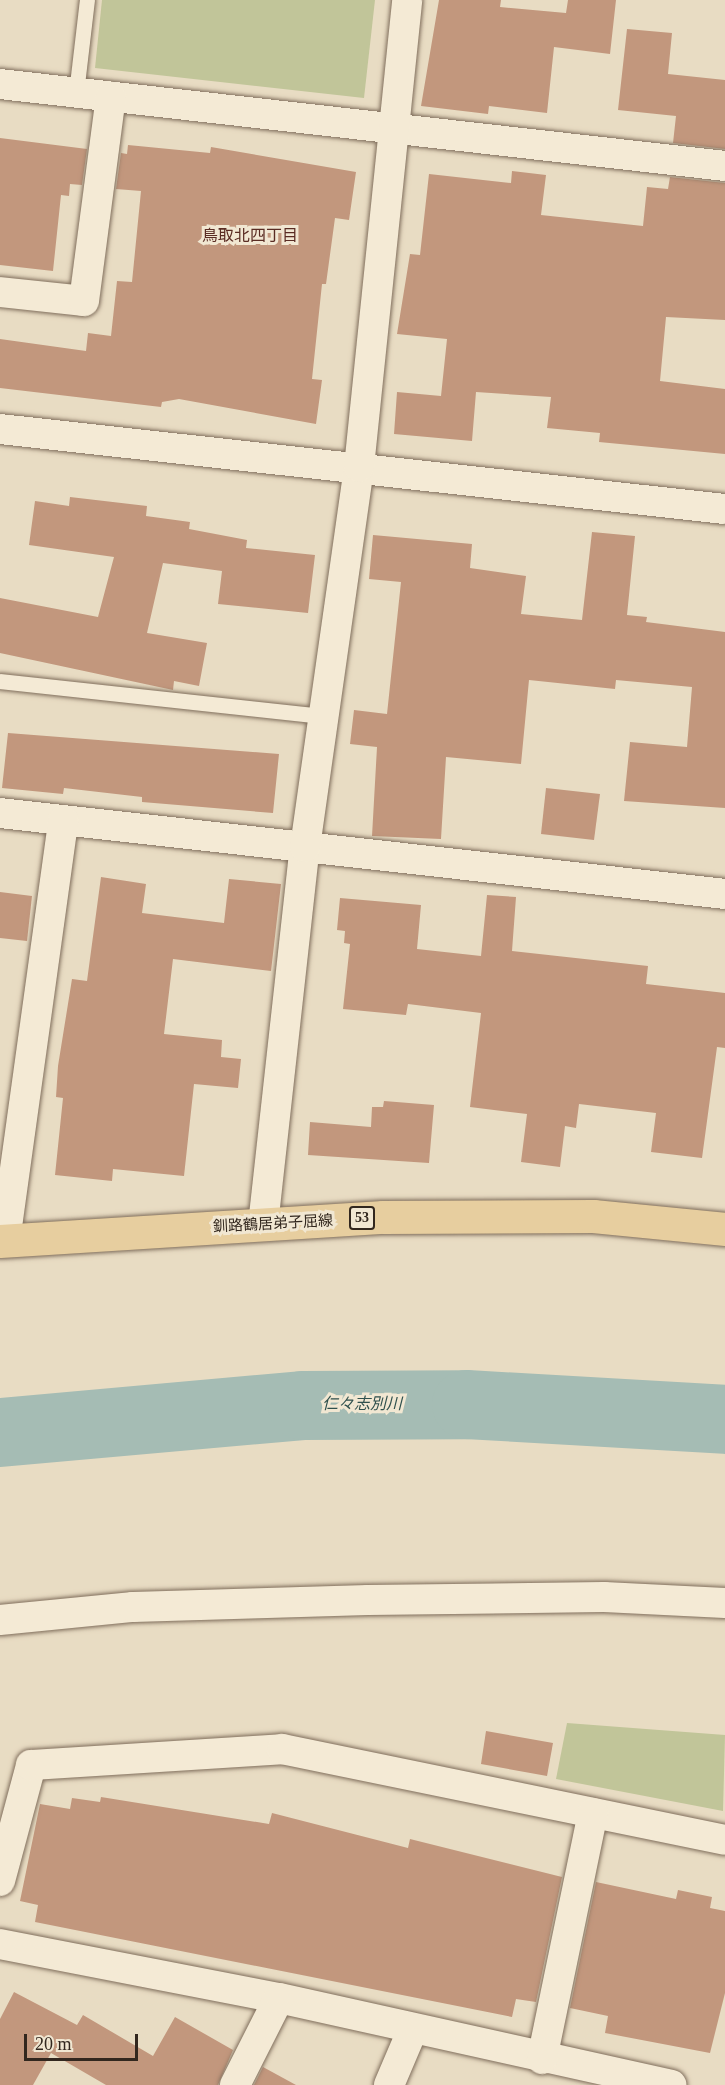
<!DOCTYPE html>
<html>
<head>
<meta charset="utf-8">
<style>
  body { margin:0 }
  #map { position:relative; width:725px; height:2085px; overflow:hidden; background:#e8dcc3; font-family:"Times New Roman","Noto Sans JP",serif }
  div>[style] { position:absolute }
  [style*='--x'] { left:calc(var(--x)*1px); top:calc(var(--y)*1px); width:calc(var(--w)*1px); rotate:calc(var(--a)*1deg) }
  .green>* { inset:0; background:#c1c599 }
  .river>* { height:69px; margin:-34.5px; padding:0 34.5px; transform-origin:34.5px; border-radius:34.5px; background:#a5bcb4 }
  .building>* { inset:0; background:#c2977d }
  .roads { filter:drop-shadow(0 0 2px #806e5c) drop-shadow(0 0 2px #806e5c) }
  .service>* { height:15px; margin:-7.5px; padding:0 7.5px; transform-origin:7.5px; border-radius:7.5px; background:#f4ead5 }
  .minor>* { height:30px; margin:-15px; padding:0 15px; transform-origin:15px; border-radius:15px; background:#f4ead5 }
  .primary>* { height:33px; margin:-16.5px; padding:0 16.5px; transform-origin:16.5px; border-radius:16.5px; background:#e7ce9f }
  span { translate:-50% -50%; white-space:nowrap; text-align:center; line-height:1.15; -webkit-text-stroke:6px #f1e7d2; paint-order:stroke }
  .shield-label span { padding:2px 4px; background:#f1e7d2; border:2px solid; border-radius:4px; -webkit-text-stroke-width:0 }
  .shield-label { font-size:14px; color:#32271e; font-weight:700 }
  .street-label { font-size:15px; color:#32271e }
  .neighbourhood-label { font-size:16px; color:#5a2c23 }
  .water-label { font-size:16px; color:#2f504d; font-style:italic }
  .scale { position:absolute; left:24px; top:2034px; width:114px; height:27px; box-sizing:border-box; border:3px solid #32271e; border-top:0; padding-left:8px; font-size:18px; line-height:21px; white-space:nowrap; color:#32271e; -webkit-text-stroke:4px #f1e7d2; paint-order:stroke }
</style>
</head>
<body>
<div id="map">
  <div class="green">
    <i style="clip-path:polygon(102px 0,375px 0,364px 98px,95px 68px)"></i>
    <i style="clip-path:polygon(567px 1723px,725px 1735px,723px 1811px,556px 1779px)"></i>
  </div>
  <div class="river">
    <i style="--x:0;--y:1432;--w:303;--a:-5.1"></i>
    <i style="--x:302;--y:1405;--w:164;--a:-0.3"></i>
    <i style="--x:466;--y:1404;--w:259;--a:3.3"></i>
  </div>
  <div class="building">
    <i style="clip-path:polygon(439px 0,501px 0,500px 7px,566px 13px,568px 0,616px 0,610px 54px,554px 47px,547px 113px,489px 106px,488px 114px,421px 106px)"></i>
    <i style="clip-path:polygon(627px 29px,672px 33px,668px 74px,725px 80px,725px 149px,673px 143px,676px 116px,618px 110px)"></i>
    <i style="clip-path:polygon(0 138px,87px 149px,82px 185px,70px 184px,69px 196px,61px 195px,53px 271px,0 265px)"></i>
    <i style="clip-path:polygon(128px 145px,210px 153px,211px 147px,356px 172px,349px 220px,335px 218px,326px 284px,322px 284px,312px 379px,322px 380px,316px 424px,179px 399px,162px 402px,161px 407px,0 388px,0 339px,86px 351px,88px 333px,111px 336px,117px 281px,132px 282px,141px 191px,116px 189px,121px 153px,127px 154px)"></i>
    <i style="clip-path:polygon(512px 171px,546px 175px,541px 215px,643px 226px,647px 187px,668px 189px,670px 177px,725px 183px,725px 320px,666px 317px,660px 381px,725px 389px,725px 454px,599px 442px,600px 433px,547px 428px,551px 397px,476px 392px,472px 441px,394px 434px,397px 392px,441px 396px,447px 339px,397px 334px,410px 254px,420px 255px,429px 174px,511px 183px)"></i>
    <i style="clip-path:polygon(70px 497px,147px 506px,146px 516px,190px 522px,189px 529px,247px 540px,246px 548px,315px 555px,308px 613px,218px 604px,222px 571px,163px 563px,147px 633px,207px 643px,199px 686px,174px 681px,173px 690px,0 653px,0 598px,98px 617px,114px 557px,29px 545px,35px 501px,69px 506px)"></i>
    <i style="clip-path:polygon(592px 532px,635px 536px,627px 615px,647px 617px,646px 622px,725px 632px,725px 808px,624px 801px,630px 742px,687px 747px,692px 687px,616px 680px,615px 689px,529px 680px,521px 764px,446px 757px,441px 839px,372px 836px,377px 747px,350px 744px,354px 710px,387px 714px,401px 582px,369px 579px,373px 535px,472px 544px,470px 568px,526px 576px,521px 614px,582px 620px)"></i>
    <i style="clip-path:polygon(8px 733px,279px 754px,273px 813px,142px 802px,142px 797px,64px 788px,63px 794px,2px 788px)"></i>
    <i style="clip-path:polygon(546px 788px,600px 794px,594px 840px,541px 834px)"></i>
    <i style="clip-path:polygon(101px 877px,146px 884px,142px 913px,224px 923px,229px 879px,281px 884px,271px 971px,173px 959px,164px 1034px,222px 1040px,221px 1057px,241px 1059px,238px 1088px,194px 1084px,184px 1176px,113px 1169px,112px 1181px,55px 1175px,63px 1098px,56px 1097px,58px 1066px,72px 979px,87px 981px)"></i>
    <i style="clip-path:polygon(0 892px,32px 896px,27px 941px,0 938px)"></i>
    <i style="clip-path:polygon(487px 895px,516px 897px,512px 951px,648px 966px,646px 984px,725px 993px,725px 1048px,717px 1047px,702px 1158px,651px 1152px,656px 1113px,579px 1104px,576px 1128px,565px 1126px,560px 1167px,521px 1162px,527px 1114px,470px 1107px,481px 1013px,408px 1004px,406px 1015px,343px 1009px,350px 944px,344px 943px,345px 931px,337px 930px,340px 898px,421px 905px,417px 949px,481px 956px)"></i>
    <i style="clip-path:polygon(384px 1101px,434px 1105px,429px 1163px,308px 1155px,310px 1122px,371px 1127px,372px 1107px,383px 1107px)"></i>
    <i style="clip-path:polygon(486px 1731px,553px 1743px,547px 1776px,481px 1764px)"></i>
    <i style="clip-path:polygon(101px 1797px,269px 1824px,272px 1813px,408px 1848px,410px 1839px,562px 1877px,536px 2002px,516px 1999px,512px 2017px,35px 1922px,38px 1905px,20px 1901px,40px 1804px,70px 1809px,72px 1798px,100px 1802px)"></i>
    <i style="clip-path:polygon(596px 1882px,676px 1899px,678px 1890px,712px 1897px,710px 1908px,725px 1911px,725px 1993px,710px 2053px,605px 2033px,608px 2016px,570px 2008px)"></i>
    <i style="clip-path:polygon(14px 1992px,77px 2025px,83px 2015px,153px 2056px,175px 2017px,233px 2050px,218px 2085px,106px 2085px,51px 2053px,33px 2085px,0 2085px,0 2019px)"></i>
    <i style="clip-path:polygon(263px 2067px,296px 2085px,254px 2085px)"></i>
  </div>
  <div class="roads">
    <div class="service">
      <i style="--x:76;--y:93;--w:94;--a:-83.3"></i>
      <i style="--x:0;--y:681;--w:326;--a:6.2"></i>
    </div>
    <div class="minor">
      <i style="--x:0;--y:84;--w:730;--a:6.45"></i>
      <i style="--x:0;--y:292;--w:84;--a:6.1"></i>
      <i style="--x:84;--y:301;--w:206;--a:-82.5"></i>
      <i style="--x:0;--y:429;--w:729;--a:6.3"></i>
      <i style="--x:0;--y:813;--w:730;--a:6.37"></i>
      <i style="--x:263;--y:1225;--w:380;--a:-83.7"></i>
      <i style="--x:305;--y:847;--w:384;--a:-81.9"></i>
      <i style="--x:359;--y:467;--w:469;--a:-84.1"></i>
      <i style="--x:5;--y:1241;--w:424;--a:-82.1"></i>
      <i style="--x:0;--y:1620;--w:134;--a:-5.6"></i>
      <i style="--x:133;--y:1607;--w:235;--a:-1.7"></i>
      <i style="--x:368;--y:1600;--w:236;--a:-0.7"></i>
      <i style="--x:604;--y:1597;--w:121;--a:2.8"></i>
      <i style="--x:0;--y:1881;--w:120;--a:-75"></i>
      <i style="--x:31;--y:1765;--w:252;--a:-3.6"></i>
      <i style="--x:282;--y:1749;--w:452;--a:11.6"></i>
      <i style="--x:0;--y:1944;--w:284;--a:11"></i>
      <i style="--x:279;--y:1998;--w:402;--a:12.5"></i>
      <i style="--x:542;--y:2059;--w:251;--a:-78.3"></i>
      <i style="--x:235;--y:2085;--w:97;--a:-63.2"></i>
      <i style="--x:389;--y:2085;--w:59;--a:-66.9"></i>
    </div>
    <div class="primary">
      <i style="--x:0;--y:1241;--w:384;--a:-3.6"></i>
      <i style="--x:383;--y:1217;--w:210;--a:-0.3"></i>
      <i style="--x:593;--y:1216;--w:133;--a:5.6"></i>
    </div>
  </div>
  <div class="shield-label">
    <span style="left:362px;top:1218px">53</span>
  </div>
  <div class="street-label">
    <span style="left:273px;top:1224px;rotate:-3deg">釧路鶴居弟子屈線</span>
  </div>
  <div class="neighbourhood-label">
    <span style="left:250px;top:236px">鳥取北四丁目</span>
  </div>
  <div class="water-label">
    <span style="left:362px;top:1404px">仁々志別川</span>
  </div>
  <div class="scale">20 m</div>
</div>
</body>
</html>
